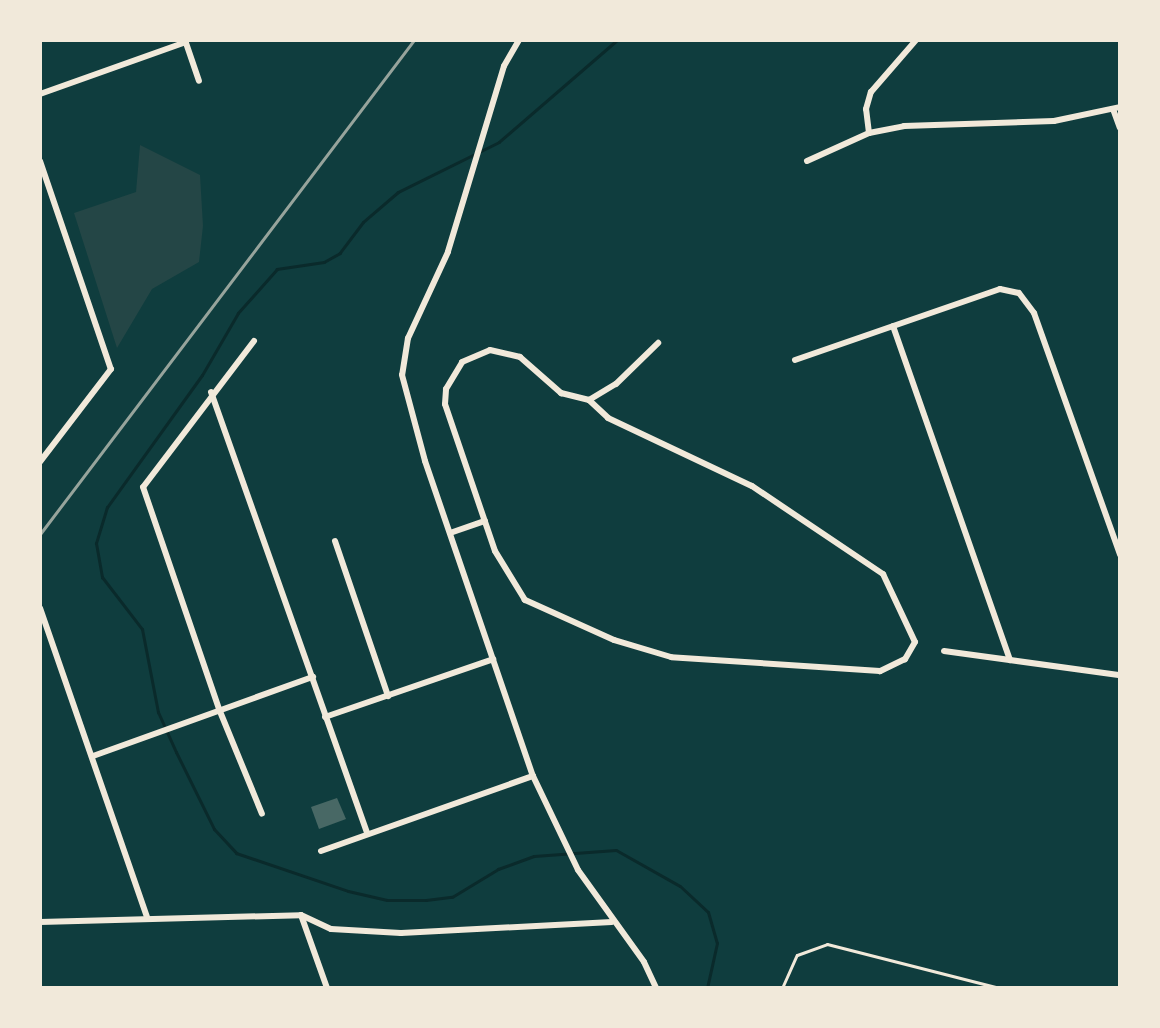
<!DOCTYPE html>
<html>
<head>
<meta charset="utf-8">
<style>
  body { margin:0 }
  #map { position:relative; width:1160px; height:1028px; overflow:hidden; background:#0f3d3e; font-family:"DM Sans",sans-serif }
  div>[style] { position:absolute }
  [style*='--x'] { left:calc(var(--x)*1px); top:calc(var(--y)*1px); width:calc(var(--w)*1px); rotate:calc(var(--a)*1deg) }
  .green>* { inset:0; background:#244646 }
  .stream>* { height:3px; margin:-1.5px; padding:0 1.5px; transform-origin:1.5px; border-radius:1.5px; background:#0a2a2b }
  .building>* { inset:0; background:#486865 }
  .service>* { height:3px; margin:-1.5px; padding:0 1.5px; transform-origin:1.5px; border-radius:1.5px; background:#f1e9da }
  .minor>* { height:6px; margin:-3px; padding:0 3px; transform-origin:3px; border-radius:3px; background:#f1e9da }
  .rail>* { height:3px; margin:-1.5px; padding:0 1.5px; transform-origin:1.5px; border-radius:1.5px; background:#97a49c }
  span { translate:-50% -50%; white-space:nowrap; text-align:center; line-height:1.15; -webkit-text-stroke:6px #f1e9da; paint-order:stroke }
  .frame { position:absolute; inset:0; border:42px solid #f1e9da; pointer-events:none }
</style>
</head>
<body>
<div id="map">
  <div class="green">
    <i style="clip-path:polygon(140px 145px,200px 175px,203px 226px,199px 262px,152px 289px,117px 348px,74px 213px,136px 192px)"></i>
  </div>
  <div class="stream">
    <i style="--x:617;--y:40;--w:156;--a:139.2"></i>
    <i style="--x:499;--y:142;--w:113;--a:153.7"></i>
    <i style="--x:398;--y:192;--w:46;--a:139.4"></i>
    <i style="--x:363;--y:222;--w:39;--a:127"></i>
    <i style="--x:340;--y:253;--w:18;--a:151"></i>
    <i style="--x:324;--y:262;--w:48;--a:171.5"></i>
    <i style="--x:277;--y:269;--w:59;--a:131.6"></i>
    <i style="--x:238;--y:313;--w:72;--a:120.1"></i>
    <i style="--x:202;--y:375;--w:163;--a:125.7"></i>
    <i style="--x:107;--y:507;--w:38;--a:107"></i>
    <i style="--x:96;--y:543;--w:35;--a:80"></i>
    <i style="--x:102;--y:577;--w:66;--a:52.4"></i>
    <i style="--x:142;--y:629;--w:85;--a:79.1"></i>
    <i style="--x:158;--y:712;--w:44;--a:65.8"></i>
    <i style="--x:176;--y:752;--w:86;--a:63.7"></i>
    <i style="--x:214;--y:829;--w:33;--a:47"></i>
    <i style="--x:236;--y:853;--w:118;--a:18.7"></i>
    <i style="--x:348;--y:891;--w:40;--a:13"></i>
    <i style="--x:387;--y:900;--w:39;--a:0"></i>
    <i style="--x:426;--y:900;--w:26;--a:-7"></i>
    <i style="--x:452;--y:897;--w:54;--a:-31.3"></i>
    <i style="--x:498;--y:869;--w:38;--a:-20"></i>
    <i style="--x:534;--y:856;--w:82;--a:-4.2"></i>
    <i style="--x:616;--y:850;--w:73;--a:29.4"></i>
    <i style="--x:680;--y:886;--w:38;--a:43"></i>
    <i style="--x:708;--y:912;--w:32;--a:74"></i>
    <i style="--x:717;--y:943;--w:46;--a:102.5"></i>
  </div>
  <div class="building">
    <i style="clip-path:polygon(337px 798px,346px 819px,319px 829px,311px 807px)"></i>
  </div>
  <div class="service">
    <i style="--x:782;--y:988;--w:36;--a:-66"></i>
    <i style="--x:797;--y:955;--w:32;--a:-20"></i>
    <i style="--x:827;--y:944;--w:179;--a:14.3"></i>
  </div>
  <div class="minor">
    <i style="--x:185;--y:40;--w:43;--a:71.1"></i>
    <i style="--x:519;--y:40;--w:30;--a:120"></i>
    <i style="--x:504;--y:66;--w:194;--a:106.8"></i>
    <i style="--x:448;--y:252;--w:95;--a:114.9"></i>
    <i style="--x:408;--y:338;--w:37;--a:99"></i>
    <i style="--x:402;--y:375;--w:89;--a:75"></i>
    <i style="--x:425;--y:461;--w:333;--a:71.1"></i>
    <i style="--x:533;--y:776;--w:104;--a:64.4"></i>
    <i style="--x:578;--y:870;--w:113;--a:54.3"></i>
    <i style="--x:644;--y:962;--w:29;--a:65"></i>
    <i style="--x:40;--y:94;--w:155;--a:-19.6"></i>
    <i style="--x:1113;--y:109;--w:20;--a:70"></i>
    <i style="--x:869;--y:133;--w:24;--a:-97"></i>
    <i style="--x:866;--y:109;--w:18;--a:-74"></i>
    <i style="--x:871;--y:92;--w:69;--a:-49.1"></i>
    <i style="--x:40;--y:161;--w:220;--a:71.2"></i>
    <i style="--x:111;--y:369;--w:117;--a:127.4"></i>
    <i style="--x:807;--y:161;--w:68;--a:-24.3"></i>
    <i style="--x:869;--y:133;--w:36;--a:-11"></i>
    <i style="--x:904;--y:126;--w:150;--a:-1.9"></i>
    <i style="--x:1054;--y:121;--w:67;--a:-12"></i>
    <i style="--x:893;--y:326;--w:354;--a:70.7"></i>
    <i style="--x:254;--y:341;--w:183;--a:127.2"></i>
    <i style="--x:143;--y:487;--w:235;--a:71.1"></i>
    <i style="--x:219;--y:709;--w:113;--a:67.7"></i>
    <i style="--x:490;--y:350;--w:31;--a:13"></i>
    <i style="--x:520;--y:357;--w:55;--a:41.3"></i>
    <i style="--x:561;--y:393;--w:29;--a:14"></i>
    <i style="--x:589;--y:400;--w:26;--a:43"></i>
    <i style="--x:608;--y:418;--w:159;--a:25.3"></i>
    <i style="--x:752;--y:486;--w:158;--a:33.9"></i>
    <i style="--x:883;--y:574;--w:75;--a:64.8"></i>
    <i style="--x:915;--y:642;--w:20;--a:120"></i>
    <i style="--x:905;--y:659;--w:28;--a:154"></i>
    <i style="--x:880;--y:671;--w:209;--a:-176.2"></i>
    <i style="--x:671;--y:657;--w:59;--a:-163.4"></i>
    <i style="--x:614;--y:640;--w:98;--a:-155.8"></i>
    <i style="--x:525;--y:600;--w:57;--a:-121.5"></i>
    <i style="--x:495;--y:551;--w:155;--a:-108.8"></i>
    <i style="--x:445;--y:404;--w:15;--a:-86"></i>
    <i style="--x:446;--y:389;--w:31;--a:-59"></i>
    <i style="--x:462;--y:362;--w:30;--a:-23"></i>
    <i style="--x:795;--y:360;--w:217;--a:-19.1"></i>
    <i style="--x:1000;--y:289;--w:19;--a:12"></i>
    <i style="--x:1019;--y:293;--w:25;--a:53"></i>
    <i style="--x:1034;--y:313;--w:257;--a:70.4"></i>
    <i style="--x:211;--y:392;--w:468;--a:70.5"></i>
    <i style="--x:589;--y:400;--w:31;--a:-31"></i>
    <i style="--x:616;--y:384;--w:59;--a:-44.3"></i>
    <i style="--x:450;--y:533;--w:37;--a:-19"></i>
    <i style="--x:335;--y:541;--w:164;--a:71.1"></i>
    <i style="--x:40;--y:608;--w:327;--a:70.9"></i>
    <i style="--x:944;--y:651;--w:178;--a:7.8"></i>
    <i style="--x:325;--y:717;--w:178;--a:-19"></i>
    <i style="--x:93;--y:756;--w:234;--a:-19.8"></i>
    <i style="--x:321;--y:851;--w:225;--a:-19.5"></i>
    <i style="--x:301;--y:915;--w:77;--a:70.4"></i>
    <i style="--x:40;--y:922;--w:261;--a:-1.5"></i>
    <i style="--x:301;--y:915;--w:33;--a:25"></i>
    <i style="--x:331;--y:929;--w:70;--a:3.3"></i>
    <i style="--x:401;--y:933;--w:211;--a:-3"></i>
  </div>
  <div class="rail">
    <i style="--x:40;--y:534;--w:620;--a:-52.87"></i>
  </div>
  <div class="frame"></div>
</div>
</body>
</html>
